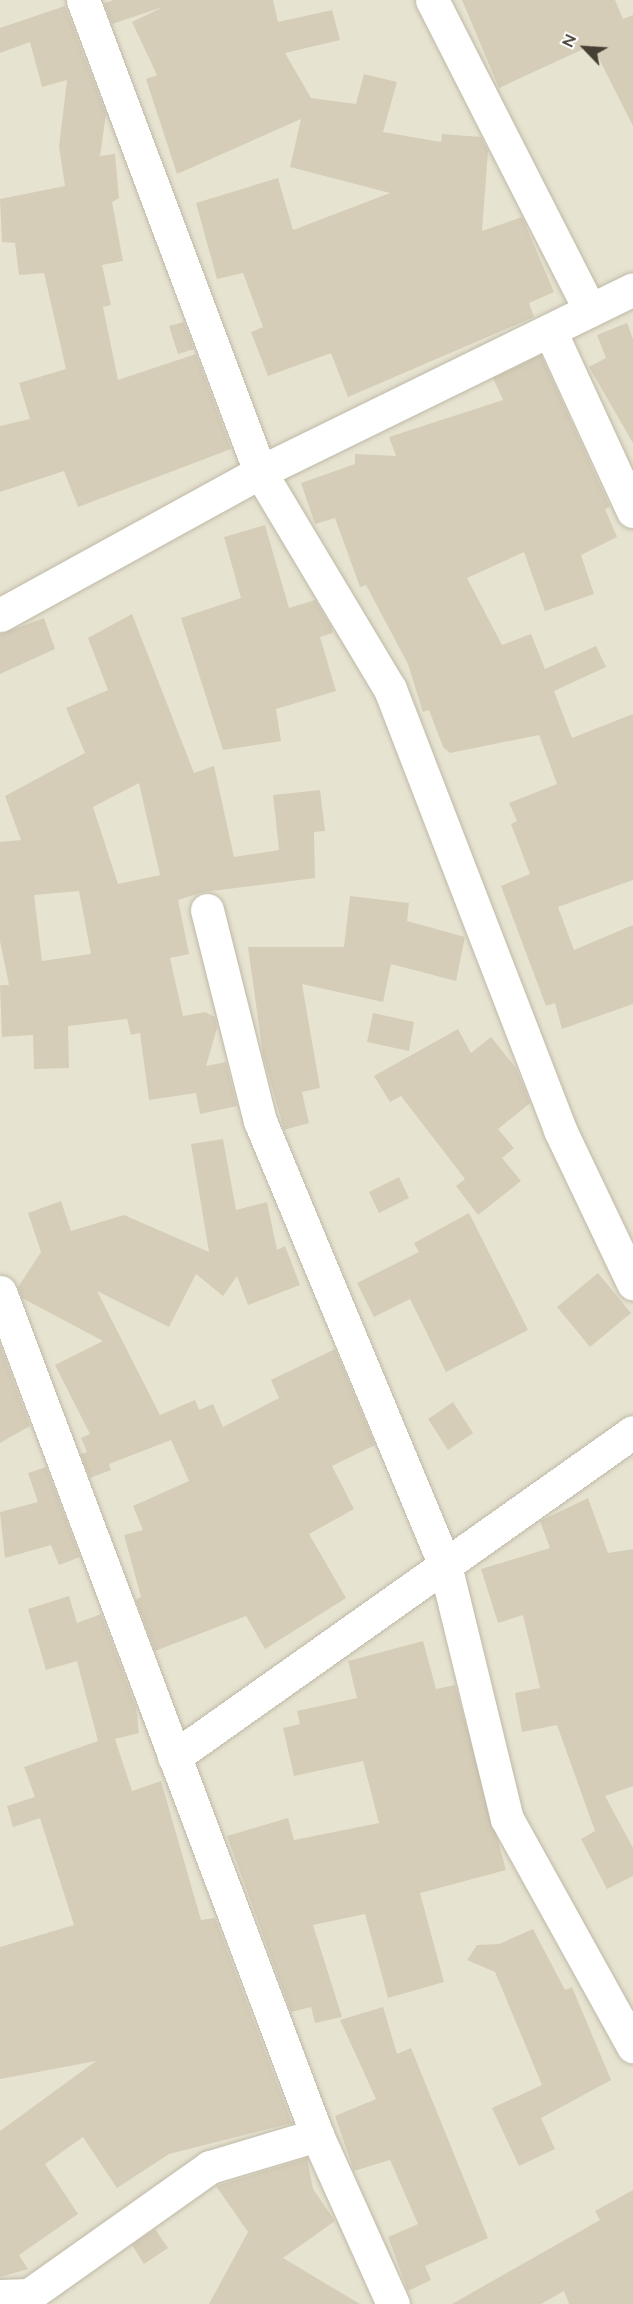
<!DOCTYPE html>
<html>
<head>
<meta charset="utf-8">
<style>
  body { margin:0 }
  #map { position:relative; width:633px; height:2304px; overflow:hidden; background:#f3f0e3; font-family:Lato,sans-serif }
  div>[style] { position:absolute }
  [style*='--x'] { left:calc(var(--x)*1px); top:calc(var(--y)*1px); width:calc(var(--w)*1px); rotate:calc(var(--a)*1deg) }
  .residential>* { inset:0; background:#e7e3d1 }
  .building>* { inset:0; background:#d5cdb8 }
  .roads { filter:drop-shadow(0 0 2px #bfb9a6) drop-shadow(0 0 2px #bfb9a6) }
  .street>* { height:33px; margin:-16.5px; padding:0 16.5px; transform-origin:16.5px; border-radius:16.5px; background:#fff }
  span { translate:-50% -50%; white-space:nowrap; text-align:center; line-height:1.15; -webkit-text-stroke:6px #fff; paint-order:stroke }
  .north { position:absolute; left:555px; top:18px; width:60px; height:60px; -webkit-text-stroke:4px #fff; paint-order:stroke; rotate:295deg; font-size:16px; font-weight:700; line-height:24px; text-align:center; color:#454033 }
  .north::after { content:''; display:block; margin:auto; width:21px; height:27px; background:#454033; clip-path:polygon(50% 0,100% 100%,50% 72%,0 100%) }
</style>
</head>
<body>
<div id="map">
  <div class="residential">
    <i style="clip-path:polygon(0 0,633px 0,633px 2304px,0 2304px)"></i>
  </div>
  <div class="building">
    <i style="clip-path:polygon(114px 0,273px 0,278px 22px,332px 10px,340px 40px,285px 53px,311px 98px,356px 104px,364px 74px,397px 82px,383px 132px,441px 142px,442px 134px,481px 137px,488px 151px,482px 231px,522px 217px,554px 292px,529px 303px,534px 317px,348px 397px,331px 353px,268px 376px,251px 332px,263px 327px,243px 273px,217px 279px,196px 203px,278px 178px,293px 230px,390px 193px,290px 167px,301px 119px,177px 174px,146px 79px,157px 75px,132px 22px,163px 7px,112px 24px,104px 3px)"></i>
    <i style="clip-path:polygon(462px 0,615px 0,623px 19px,633px 15px,633px 126px,592px 45px,499px 88px)"></i>
    <i style="clip-path:polygon(65px 6px,106px 114px,100px 156px,115px 154px,119px 198px,112px 202px,123px 261px,102px 265px,111px 305px,103px 307px,118px 380px,196px 354px,231px 449px,78px 507px,64px 471px,0 492px,0 426px,30px 419px,19px 383px,66px 369px,44px 273px,19px 275px,15px 243px,2px 242px,0 199px,65px 186px,59px 147px,67px 80px,42px 87px,30px 42px,0 53px,0 28px)"></i>
    <i style="clip-path:polygon(184px 322px,194px 349px,178px 354px,169px 326px)"></i>
    <i style="clip-path:polygon(627px 323px,633px 339px,633px 443px,589px 367px,606px 358px,597px 335px)"></i>
    <i style="clip-path:polygon(541px 355px,610px 507px,605px 509px,617px 537px,581px 555px,594px 594px,545px 611px,524px 552px,467px 578px,502px 645px,531px 634px,545px 669px,596px 646px,606px 667px,554px 691px,572px 738px,633px 714px,633px 880px,558px 907px,574px 950px,633px 925px,633px 1004px,562px 1029px,555px 1003px,546px 1006px,501px 886px,530px 874px,511px 824px,517px 821px,509px 803px,557px 784px,539px 735px,450px 753px,443px 747px,429px 710px,423px 712px,408px 664px,366px 585px,360px 587px,335px 518px,315px 524px,301px 483px,355px 464px,355px 454px,396px 456px,389px 437px,503px 400px,493px 378px)"></i>
    <i style="clip-path:polygon(265px 525px,289px 608px,315px 600px,331px 626px,333px 633px,320px 637px,336px 691px,276px 709px,281px 741px,223px 750px,181px 618px,241px 598px,224px 537px)"></i>
    <i style="clip-path:polygon(evenodd,132px 614px,194px 773px,214px 766px,234px 857px,279px 850px,273px 795px,320px 790px,325px 831px,314px 832px,315px 878px,203px 892px,178px 900px,189px 954px,170px 958px,183px 1016px,205px 1012px,215px 1017px,217px 1028px,206px 1066px,226px 1062px,237px 1106px,200px 1114px,196px 1093px,149px 1100px,140px 1033px,131px 1035px,127px 1019px,68px 1026px,69px 1068px,34px 1069px,33px 1035px,2px 1037px,0 985px,9px 985px,0 941px,0 842px,21px 840px,5px 796px,85px 753px,66px 708px,108px 690px,88px 638px,132px 614px,139px 783px,160px 875px,118px 884px,93px 807px,139px 783px,132px 614px,79px 891px,91px 954px,42px 961px,34px 895px,79px 891px)"></i>
    <i style="clip-path:polygon(44px 618px,55px 649px,0 674px,0 634px)"></i>
    <i style="clip-path:polygon(350px 896px,409px 903px,407px 921px,465px 937px,456px 981px,391px 964px,383px 1002px,302px 984px,320px 1088px,302px 1092px,309px 1123px,284px 1130px,263px 1055px,248px 947px,344px 947px)"></i>
    <i style="clip-path:polygon(373px 1013px,414px 1022px,409px 1051px,367px 1042px)"></i>
    <i style="clip-path:polygon(458px 1029px,471px 1053px,491px 1037px,516px 1068px,530px 1103px,498px 1129px,514px 1148px,502px 1158px,521px 1181px,478px 1215px,456px 1186px,465px 1179px,401px 1096px,390px 1102px,374px 1076px)"></i>
    <i style="clip-path:polygon(223px 1139px,236px 1210px,267px 1202px,277px 1250px,285px 1246px,300px 1285px,248px 1305px,237px 1276px,223px 1296px,196px 1274px,169px 1327px,97px 1291px,160px 1415px,195px 1400px,199px 1410px,213px 1404px,223px 1427px,279px 1398px,271px 1380px,335px 1349px,375px 1445px,332px 1466px,354px 1509px,309px 1534px,346px 1598px,265px 1649px,246px 1616px,155px 1651px,136px 1600px,141px 1597px,124px 1535px,143px 1530px,133px 1506px,189px 1481px,171px 1440px,109px 1464px,111px 1470px,90px 1478px,81px 1454px,87px 1452px,81px 1438px,90px 1434px,55px 1365px,103px 1341px,22px 1298px,18px 1287px,41px 1252px,28px 1213px,61px 1201px,71px 1231px,124px 1215px,209px 1252px,191px 1144px)"></i>
    <i style="clip-path:polygon(399px 1177px,409px 1198px,379px 1213px,369px 1192px)"></i>
    <i style="clip-path:polygon(469px 1213px,528px 1330px,446px 1372px,410px 1299px,374px 1317px,357px 1283px,419px 1252px,414px 1243px)"></i>
    <i style="clip-path:polygon(598px 1273px,631px 1313px,590px 1347px,557px 1307px)"></i>
    <i style="clip-path:polygon(0 1345px,30px 1426px,0 1443px)"></i>
    <i style="clip-path:polygon(453px 1402px,473px 1433px,448px 1450px,428px 1419px)"></i>
    <i style="clip-path:polygon(46px 1467px,80px 1557px,59px 1565px,51px 1545px,5px 1558px,0 1512px,38px 1502px,28px 1473px)"></i>
    <i style="clip-path:polygon(588px 1498px,608px 1553px,633px 1549px,633px 1786px,605px 1796px,633px 1848px,633px 1876px,607px 1889px,581px 1839px,595px 1831px,557px 1725px,522px 1732px,515px 1693px,540px 1688px,523px 1615px,498px 1623px,481px 1569px,550px 1548px,540px 1521px)"></i>
    <i style="clip-path:polygon(69px 1596px,77px 1623px,101px 1614px,136px 1707px,139px 1733px,115px 1739px,132px 1791px,161px 1781px,201px 1920px,215px 1918px,292px 2123px,169px 2154px,117px 2188px,83px 2137px,45px 2164px,78px 2214px,19px 2255px,28px 2269px,0 2277px,0 2131px,96px 2061px,0 2079px,0 1947px,74px 1925px,40px 1818px,13px 1827px,7px 1806px,35px 1797px,24px 1767px,98px 1741px,77px 1661px,46px 1670px,28px 1609px)"></i>
    <i style="clip-path:polygon(423px 1641px,436px 1689px,455px 1685px,506px 1870px,420px 1893px,444px 1982px,388px 1998px,365px 1914px,313px 1925px,342px 2017px,315px 2023px,311px 2007px,291px 2012px,227px 1836px,288px 1818px,294px 1840px,379px 1823px,363px 1761px,294px 1776px,283px 1728px,300px 1724px,297px 1711px,357px 1698px,348px 1661px)"></i>
    <i style="clip-path:polygon(533px 1929px,565px 1990px,572px 1987px,611px 2080px,541px 2118px,555px 2149px,519px 2166px,492px 2108px,542px 2085px,495px 1972px,467px 1960px,477px 1945px,499px 1944px)"></i>
    <i style="clip-path:polygon(383px 2007px,397px 2054px,411px 2048px,488px 2238px,425px 2266px,431px 2280px,408px 2291px,388px 2237px,418px 2224px,390px 2160px,354px 2171px,335px 2116px,376px 2099px,340px 2020px)"></i>
    <i style="clip-path:polygon(307px 2158px,313px 2189px,335px 2221px,283px 2258px,360px 2304px,209px 2304px,248px 2232px,216px 2186px)"></i>
    <i style="clip-path:polygon(633px 2190px,633px 2304px,569px 2304px,564px 2291px,541px 2304px,452px 2304px,600px 2220px,595px 2211px)"></i>
    <i style="clip-path:polygon(155px 2229px,168px 2248px,144px 2264px,132px 2245px)"></i>
  </div>
  <div class="roads">
    <div class="street">
      <i style="--x:83;--y:0;--w:504;--a:69.44"></i>
      <i style="--x:260;--y:472;--w:253;--a:59.1"></i>
      <i style="--x:390;--y:689;--w:473;--a:68.9"></i>
      <i style="--x:560;--y:1130;--w:170;--a:64.5"></i>
      <i style="--x:432;--y:0;--w:348;--a:63"></i>
      <i style="--x:551;--y:333;--w:196;--a:65.3"></i>
      <i style="--x:0;--y:615;--w:297;--a:-28.8"></i>
      <i style="--x:260;--y:472;--w:415;--a:-26.1"></i>
      <i style="--x:207;--y:910;--w:218;--a:75.9"></i>
      <i style="--x:260;--y:1121;--w:481;--a:67.4"></i>
      <i style="--x:445;--y:1565;--w:261;--a:76.3"></i>
      <i style="--x:507;--y:1819;--w:260;--a:61"></i>
      <i style="--x:0;--y:1292;--w:901;--a:69.39"></i>
      <i style="--x:317;--y:2135;--w:185;--a:65.8"></i>
      <i style="--x:174;--y:1757;--w:562;--a:-35.3"></i>
      <i style="--x:0;--y:2296;--w:29;--a:-2"></i>
      <i style="--x:29;--y:2295;--w:222;--a:-35.3"></i>
      <i style="--x:210;--y:2167;--w:112;--a:-16.7"></i>
    </div>
  </div>
  <div class="north">N</div>
</div>
</body>
</html>
